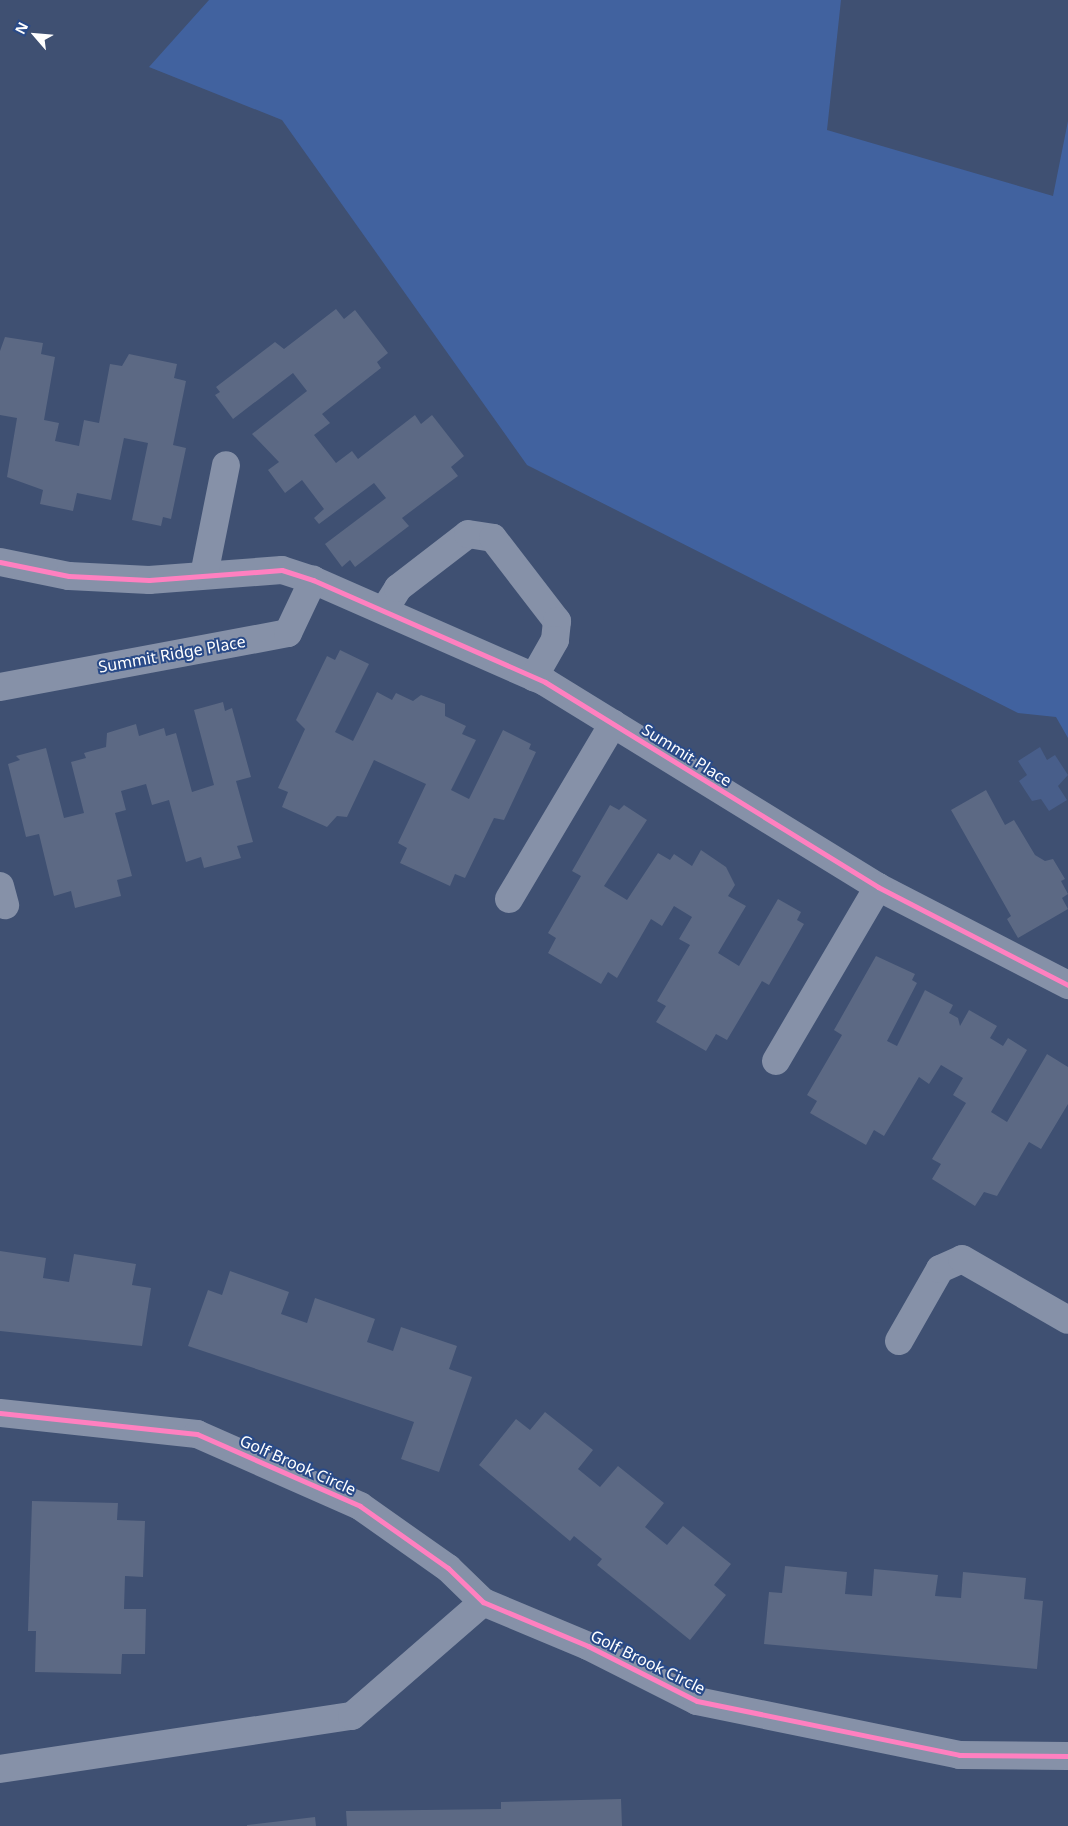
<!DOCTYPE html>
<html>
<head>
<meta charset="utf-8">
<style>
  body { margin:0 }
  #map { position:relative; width:1068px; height:1826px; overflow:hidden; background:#3f5072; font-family:"Noto Sans",sans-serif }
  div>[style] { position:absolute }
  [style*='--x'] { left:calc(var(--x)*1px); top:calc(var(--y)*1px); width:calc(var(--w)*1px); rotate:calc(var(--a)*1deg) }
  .green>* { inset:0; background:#41629f }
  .water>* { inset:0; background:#485e8a }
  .building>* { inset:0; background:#5c6984 }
  .minor>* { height:28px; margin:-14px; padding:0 14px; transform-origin:14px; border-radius:14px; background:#8691a8 }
  .cycleway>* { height:5px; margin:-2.5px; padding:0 2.5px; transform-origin:2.5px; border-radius:2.5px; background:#ff80c0 }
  span { translate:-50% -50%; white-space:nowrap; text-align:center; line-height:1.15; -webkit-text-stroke:4px #294a88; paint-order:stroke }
  .street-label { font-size:16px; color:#fff }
  .north { position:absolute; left:10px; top:10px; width:50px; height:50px; -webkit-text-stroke:4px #294a88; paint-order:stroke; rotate:297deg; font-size:14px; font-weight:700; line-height:20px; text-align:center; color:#fff }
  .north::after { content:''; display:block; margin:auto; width:18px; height:22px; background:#fff; clip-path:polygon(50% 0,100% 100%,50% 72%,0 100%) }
</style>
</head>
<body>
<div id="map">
  <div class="green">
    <i style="clip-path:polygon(209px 0,841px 0,827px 130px,1053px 196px,1068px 121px,1068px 738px,1056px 717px,1018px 713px,527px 465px,282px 120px,149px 67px)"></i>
  </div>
  <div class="water">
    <i style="clip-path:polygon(1040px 747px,1047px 760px,1055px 755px,1068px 775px,1058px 786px,1067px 800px,1049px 811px,1041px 799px,1032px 801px,1019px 781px,1027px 775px,1018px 761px)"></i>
  </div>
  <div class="building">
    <i style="clip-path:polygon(336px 309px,344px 319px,355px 310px,388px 353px,377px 362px,381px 368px,322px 414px,330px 423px,314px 435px,336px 463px,352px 451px,358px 459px,415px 415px,421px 424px,432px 415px,464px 456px,451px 467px,458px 476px,402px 518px,409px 526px,355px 567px,350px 560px,342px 567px,325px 544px,386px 498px,374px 483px,319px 524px,314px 518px,324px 509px,302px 480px,285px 493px,268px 470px,279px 462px,252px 434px,307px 391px,293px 373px,233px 419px,215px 395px,220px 392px,216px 387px,275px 342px,284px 349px)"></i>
    <i style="clip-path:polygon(5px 337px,43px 343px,41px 354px,55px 357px,44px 420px,59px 423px,55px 441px,79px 446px,84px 420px,99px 423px,110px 364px,122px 366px,129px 354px,177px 364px,174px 378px,186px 381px,173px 445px,186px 448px,171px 519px,163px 517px,161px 526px,132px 520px,148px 443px,124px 438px,111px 500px,77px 493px,73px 511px,40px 504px,43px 490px,7px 477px,17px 418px,0 415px,0 351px)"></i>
    <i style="clip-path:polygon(340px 650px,369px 664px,335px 732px,353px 741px,377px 692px,392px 700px,396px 693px,413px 701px,421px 695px,445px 704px,445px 716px,466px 726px,462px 734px,476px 740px,451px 790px,469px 799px,503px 730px,531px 744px,529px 749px,536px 752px,504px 820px,494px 818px,465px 878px,455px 874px,450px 886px,400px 863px,407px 848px,398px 843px,426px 784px,374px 760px,347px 817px,337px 816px,327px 827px,282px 807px,288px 792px,278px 788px,305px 729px,296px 720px,327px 656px,335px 660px)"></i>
    <i style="clip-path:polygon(223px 702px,225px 711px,232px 708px,251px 777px,236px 781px,253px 842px,237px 846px,241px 858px,204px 868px,201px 857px,186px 862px,169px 800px,152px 805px,146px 784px,121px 791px,126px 810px,115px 813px,132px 876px,117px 880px,121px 896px,75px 908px,71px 891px,54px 896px,39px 834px,26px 837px,8px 764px,20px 760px,16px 756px,46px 748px,64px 818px,84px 813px,71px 762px,86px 758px,84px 753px,106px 747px,107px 733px,136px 724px,139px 736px,164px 728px,166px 736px,176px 733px,192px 792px,214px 785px,194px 710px)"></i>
    <i style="clip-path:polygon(986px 790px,1005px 825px,1014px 820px,1035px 855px,1045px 861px,1053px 859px,1065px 879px,1061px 881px,1068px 894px,1062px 898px,1068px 909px,1018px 938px,1007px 919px,1011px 916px,951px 810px)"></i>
    <i style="clip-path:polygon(610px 805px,619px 810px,624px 805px,647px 820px,604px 886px,627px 900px,658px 853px,670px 860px,674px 854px,692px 866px,701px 850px,726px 867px,735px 885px,728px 896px,746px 906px,718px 953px,739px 966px,778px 899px,801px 912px,797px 920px,804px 924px,769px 985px,762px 981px,727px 1040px,716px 1034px,706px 1051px,656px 1022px,666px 1006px,657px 1001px,690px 945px,679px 939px,692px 917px,674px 906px,662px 926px,651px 919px,617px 978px,608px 972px,601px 984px,548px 953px,556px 938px,548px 933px,581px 876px,572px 871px)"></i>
    <i style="clip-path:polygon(876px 956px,915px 974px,912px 980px,917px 983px,887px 1041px,897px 1046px,925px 990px,953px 1005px,949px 1013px,958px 1018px,960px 1026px,969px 1010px,997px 1026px,990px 1038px,1003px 1046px,1008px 1038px,1027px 1050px,991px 1112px,1007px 1122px,1047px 1054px,1068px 1067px,1068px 1104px,1041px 1149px,1029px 1142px,997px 1196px,984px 1192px,975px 1206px,932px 1179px,941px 1164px,932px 1159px,966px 1103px,953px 1095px,963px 1078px,941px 1065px,929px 1084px,919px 1077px,884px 1136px,874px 1130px,866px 1145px,810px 1113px,817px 1101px,807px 1095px,842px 1035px,834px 1030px)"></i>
    <i style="clip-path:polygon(0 1251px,46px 1258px,43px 1278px,69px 1282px,74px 1254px,136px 1264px,132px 1285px,151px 1288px,142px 1346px,0 1331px)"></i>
    <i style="clip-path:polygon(230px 1271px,289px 1292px,281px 1314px,307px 1323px,315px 1298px,375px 1319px,367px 1342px,393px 1351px,401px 1327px,457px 1346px,449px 1369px,472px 1377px,439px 1472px,401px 1459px,414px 1422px,188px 1346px,208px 1290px,222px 1295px)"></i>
    <i style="clip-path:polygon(545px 1412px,593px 1450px,578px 1469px,600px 1487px,618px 1466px,664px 1503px,645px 1527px,667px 1545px,683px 1526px,731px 1564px,714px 1585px,726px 1595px,690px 1640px,597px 1565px,602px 1559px,574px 1536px,570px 1541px,479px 1465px,516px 1419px,530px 1430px)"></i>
    <i style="clip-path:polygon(32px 1501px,118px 1503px,117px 1520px,145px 1521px,143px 1577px,125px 1576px,124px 1609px,146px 1609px,145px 1654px,122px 1654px,121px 1674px,35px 1672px,36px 1631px,28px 1631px)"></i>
    <i style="clip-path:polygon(785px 1566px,847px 1572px,845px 1594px,872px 1596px,874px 1569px,938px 1575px,935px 1596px,961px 1598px,963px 1572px,1026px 1578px,1024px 1599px,1043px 1601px,1037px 1669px,764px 1644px,769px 1592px,782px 1593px)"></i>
    <i style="clip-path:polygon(621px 1799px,622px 1826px,347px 1826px,346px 1811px,501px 1809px,501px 1802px)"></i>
    <i style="clip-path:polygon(315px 1817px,316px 1826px,247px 1826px,247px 1825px)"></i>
  </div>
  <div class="minor">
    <i style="--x:0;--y:562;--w:70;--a:11.5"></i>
    <i style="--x:69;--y:576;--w:80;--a:2.9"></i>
    <i style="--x:149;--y:580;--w:133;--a:-4.3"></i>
    <i style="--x:282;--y:570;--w:33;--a:18"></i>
    <i style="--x:313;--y:580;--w:253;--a:23.7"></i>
    <i style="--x:545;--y:682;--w:391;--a:31.6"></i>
    <i style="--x:878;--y:887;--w:214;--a:27.3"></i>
    <i style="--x:204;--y:575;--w:112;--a:-78.7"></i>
    <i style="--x:385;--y:609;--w:25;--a:-58"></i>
    <i style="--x:398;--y:588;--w:88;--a:-37.6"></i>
    <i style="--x:468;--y:534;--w:25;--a:9"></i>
    <i style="--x:493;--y:538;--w:105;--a:52.4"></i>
    <i style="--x:557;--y:621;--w:19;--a:96"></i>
    <i style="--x:555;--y:640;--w:43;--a:119.6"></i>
    <i style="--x:0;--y:687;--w:293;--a:-10.6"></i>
    <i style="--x:288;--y:633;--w:59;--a:-64.7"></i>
    <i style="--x:0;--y:886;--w:20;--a:75"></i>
    <i style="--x:509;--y:899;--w:204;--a:-59.3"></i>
    <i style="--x:776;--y:1061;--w:202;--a:-59.6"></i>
    <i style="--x:899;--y:1341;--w:83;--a:-60.3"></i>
    <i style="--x:940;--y:1269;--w:24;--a:-24"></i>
    <i style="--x:962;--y:1259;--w:122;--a:29.9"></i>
    <i style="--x:0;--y:1413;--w:198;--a:6.1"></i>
    <i style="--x:197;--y:1434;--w:178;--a:23.8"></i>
    <i style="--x:360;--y:1506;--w:108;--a:35.2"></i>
    <i style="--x:448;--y:1568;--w:49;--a:44.2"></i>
    <i style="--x:483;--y:1602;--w:114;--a:22.7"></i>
    <i style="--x:588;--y:1646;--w:122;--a:26.8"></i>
    <i style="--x:697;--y:1701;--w:268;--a:11.6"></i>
    <i style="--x:959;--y:1755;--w:109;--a:0.5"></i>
    <i style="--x:0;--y:1769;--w:356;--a:-8.6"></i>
    <i style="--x:352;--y:1716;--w:174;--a:-41"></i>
  </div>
  <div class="cycleway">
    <i style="--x:0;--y:562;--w:70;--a:11.5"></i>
    <i style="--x:69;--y:576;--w:80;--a:2.9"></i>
    <i style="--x:149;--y:580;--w:133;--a:-4.3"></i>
    <i style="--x:282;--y:570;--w:33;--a:18"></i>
    <i style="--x:313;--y:580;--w:253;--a:23.7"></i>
    <i style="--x:545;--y:682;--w:391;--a:31.6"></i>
    <i style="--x:878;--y:887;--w:214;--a:27.3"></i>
    <i style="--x:0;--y:1413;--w:198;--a:6.1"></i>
    <i style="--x:197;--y:1434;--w:178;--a:23.8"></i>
    <i style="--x:360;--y:1506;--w:108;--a:35.2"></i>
    <i style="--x:448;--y:1568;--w:49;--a:44.2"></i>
    <i style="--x:483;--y:1602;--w:114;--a:22.7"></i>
    <i style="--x:588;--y:1646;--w:122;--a:26.8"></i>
    <i style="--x:697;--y:1701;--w:268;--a:11.6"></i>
    <i style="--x:959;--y:1755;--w:109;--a:0.5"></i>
  </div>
  <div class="street-label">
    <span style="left:172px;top:654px;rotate:-10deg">Summit Ridge Place</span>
    <span style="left:687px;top:755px;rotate:32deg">Summit Place</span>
    <span style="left:298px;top:1465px;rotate:24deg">Golf Brook Circle</span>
    <span style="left:648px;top:1662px;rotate:26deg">Golf Brook Circle</span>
  </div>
  <div class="north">N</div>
</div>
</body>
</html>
